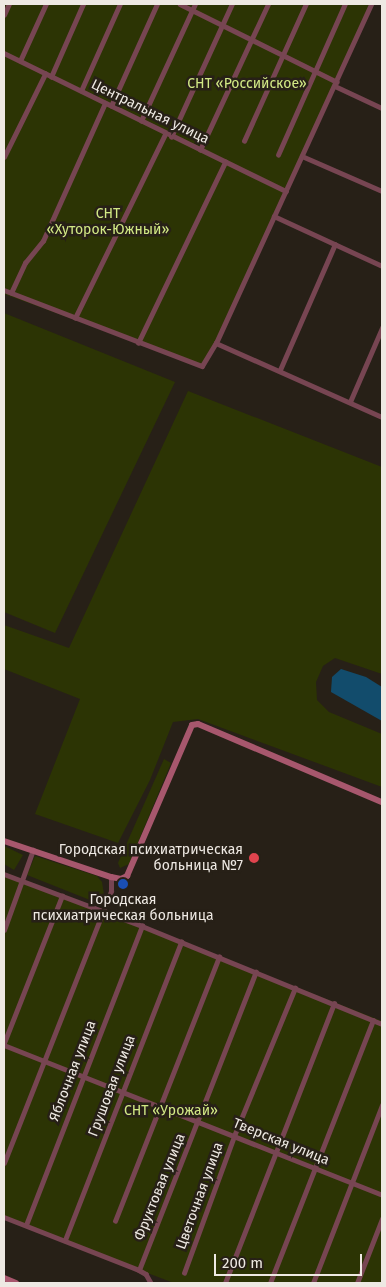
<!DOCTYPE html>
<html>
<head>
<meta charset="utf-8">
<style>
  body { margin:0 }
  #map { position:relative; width:386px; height:1287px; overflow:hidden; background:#272017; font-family:"Fira Sans",sans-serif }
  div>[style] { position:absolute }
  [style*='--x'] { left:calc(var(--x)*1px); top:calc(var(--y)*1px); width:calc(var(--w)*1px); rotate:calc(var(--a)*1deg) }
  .green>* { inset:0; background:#2c3404 }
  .water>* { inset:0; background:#124c6c }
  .street>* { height:4.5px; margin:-2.25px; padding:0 2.25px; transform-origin:2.25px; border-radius:2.25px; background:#774552 }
  .secondary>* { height:6px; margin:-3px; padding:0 3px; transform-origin:3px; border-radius:3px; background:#a7576d }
  .dots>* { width:14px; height:14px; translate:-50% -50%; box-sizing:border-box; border:2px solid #272017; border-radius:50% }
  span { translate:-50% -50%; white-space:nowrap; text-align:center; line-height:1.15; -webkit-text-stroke:5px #272017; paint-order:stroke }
  .park-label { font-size:14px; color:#d2e985 }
  .street-label { font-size:14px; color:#eee9e3 }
  .poi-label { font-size:14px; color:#eee9e3 }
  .right { translate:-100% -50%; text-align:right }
  .frame { position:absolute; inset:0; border:5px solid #eee9e3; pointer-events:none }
  .scale { position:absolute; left:214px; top:1254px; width:148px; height:22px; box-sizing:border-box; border:2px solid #eee9e3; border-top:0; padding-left:6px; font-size:15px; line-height:18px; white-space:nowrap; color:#eee9e3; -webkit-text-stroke:4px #272017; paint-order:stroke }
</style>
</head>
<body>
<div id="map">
  <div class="green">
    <i style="clip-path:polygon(4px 4px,371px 4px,216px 343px,201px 366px,4px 294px)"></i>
    <i style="clip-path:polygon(4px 313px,175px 382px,55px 633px,4px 612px)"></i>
    <i style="clip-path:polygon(188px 391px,382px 467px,382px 674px,335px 658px,323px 666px,316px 682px,317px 700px,329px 712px,382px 734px,382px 787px,198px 719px,173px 722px,150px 780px,118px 843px,35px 814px,80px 699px,4px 669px,4px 625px,69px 648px)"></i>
    <i style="clip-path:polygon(164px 759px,171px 763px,129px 864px,120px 868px,118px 863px)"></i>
    <i style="clip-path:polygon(4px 846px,23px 855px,14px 870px,4px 864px)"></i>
    <i style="clip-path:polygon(35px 856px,97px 876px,102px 882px,104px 895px,100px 904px,27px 875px)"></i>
    <i style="clip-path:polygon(4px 872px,382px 1021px,382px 1283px,174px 1283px,4px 1219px)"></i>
  </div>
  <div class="water">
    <i style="clip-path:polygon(341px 669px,366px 677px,382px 687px,382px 721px,331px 692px,332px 677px)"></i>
  </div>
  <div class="street">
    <i style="--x:180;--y:4;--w:175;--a:26.4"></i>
    <i style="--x:4;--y:15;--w:12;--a:-66"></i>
    <i style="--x:4;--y:53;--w:314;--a:26.1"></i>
    <i style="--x:20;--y:61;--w:63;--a:-65.5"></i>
    <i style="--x:51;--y:77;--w:80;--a:-66.3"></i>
    <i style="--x:335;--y:86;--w:52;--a:25.1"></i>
    <i style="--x:81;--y:91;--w:95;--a:-65.9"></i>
    <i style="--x:111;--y:106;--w:112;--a:-65.7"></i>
    <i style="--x:141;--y:121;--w:129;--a:-65.2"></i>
    <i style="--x:171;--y:137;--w:146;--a:-65.4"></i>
    <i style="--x:244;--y:141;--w:150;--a:-65.7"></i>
    <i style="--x:200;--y:150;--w:161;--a:-65"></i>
    <i style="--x:278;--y:155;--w:165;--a:-66.1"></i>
    <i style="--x:302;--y:156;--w:87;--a:23.6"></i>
    <i style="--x:4;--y:157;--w:93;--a:-63.7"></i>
    <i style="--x:274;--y:216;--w:119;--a:24.8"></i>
    <i style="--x:4;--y:290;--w:212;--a:21"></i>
    <i style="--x:202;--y:366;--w:27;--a:-59"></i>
    <i style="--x:216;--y:343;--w:373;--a:-65.4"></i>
    <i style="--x:11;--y:293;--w:33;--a:-65"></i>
    <i style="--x:25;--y:263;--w:28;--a:-51"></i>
    <i style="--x:43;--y:241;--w:151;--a:-65.8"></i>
    <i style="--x:75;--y:318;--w:205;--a:-63.9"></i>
    <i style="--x:138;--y:343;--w:201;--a:-64.3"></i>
    <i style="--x:216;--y:343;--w:182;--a:24"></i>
    <i style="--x:280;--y:370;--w:137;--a:-66.4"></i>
    <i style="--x:350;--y:402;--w:81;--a:-66.6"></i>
    <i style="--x:4;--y:874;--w:147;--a:20.6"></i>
    <i style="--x:142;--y:926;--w:259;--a:22.2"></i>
    <i style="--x:4;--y:930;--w:85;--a:-70.1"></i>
    <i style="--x:4;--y:1043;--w:158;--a:-68.5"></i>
    <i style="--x:4;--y:1045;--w:407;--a:21.6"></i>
    <i style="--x:4;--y:1163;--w:292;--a:-68.5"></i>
    <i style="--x:111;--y:891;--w:14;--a:-90"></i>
    <i style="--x:4;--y:1217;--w:145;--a:21.4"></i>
    <i style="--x:139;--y:1270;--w:8;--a:30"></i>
    <i style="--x:146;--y:1274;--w:10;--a:61"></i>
    <i style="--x:115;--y:1221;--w:284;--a:-68.5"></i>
    <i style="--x:26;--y:1225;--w:321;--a:-68.8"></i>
    <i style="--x:65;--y:1240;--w:320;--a:-68.7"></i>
    <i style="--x:139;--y:1270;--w:320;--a:-68.6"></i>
    <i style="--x:184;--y:1273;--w:146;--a:-69.9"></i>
    <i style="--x:234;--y:1136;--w:160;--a:-67.6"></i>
    <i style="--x:225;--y:1283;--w:300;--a:-68.7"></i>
    <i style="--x:270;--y:1283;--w:282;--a:-68.6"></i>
    <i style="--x:313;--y:1283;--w:191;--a:-68.8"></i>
    <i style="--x:357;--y:1283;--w:69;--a:-68.7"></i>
  </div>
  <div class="secondary">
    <i style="--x:4;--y:841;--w:113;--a:18.6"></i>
    <i style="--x:111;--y:877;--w:10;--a:11"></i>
    <i style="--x:121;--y:879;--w:7;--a:-27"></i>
    <i style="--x:127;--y:876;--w:164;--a:-66.7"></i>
    <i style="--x:192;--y:725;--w:6;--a:-9"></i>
    <i style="--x:198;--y:724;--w:200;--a:23"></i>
    <i style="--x:4;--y:1278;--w:13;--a:23"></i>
  </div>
  <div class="dots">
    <i style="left:254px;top:858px;background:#e0444e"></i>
    <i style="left:123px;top:884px;background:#1a4fb4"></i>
  </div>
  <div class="park-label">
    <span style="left:247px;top:84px">СНТ «Российское»</span>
    <span style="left:108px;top:222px">СНТ<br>«Хуторок-Южный»</span>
    <span style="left:171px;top:1111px">СНТ «Урожай»</span>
  </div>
  <div class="street-label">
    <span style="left:150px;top:112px;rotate:26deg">Центральная улица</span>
    <span style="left:73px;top:1071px;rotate:-69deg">Яблочная улица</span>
    <span style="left:112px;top:1086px;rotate:-69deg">Грушовая улица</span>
    <span style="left:281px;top:1142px;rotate:22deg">Тверская улица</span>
    <span style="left:160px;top:1187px;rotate:-68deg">Фруктовая улица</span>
    <span style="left:200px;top:1196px;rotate:-70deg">Цветочная улица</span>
  </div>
  <div class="poi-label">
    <span class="right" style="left:243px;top:858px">Городская психиатрическая<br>больница №7</span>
    <span style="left:123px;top:908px">Городская<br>психиатрическая больница</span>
  </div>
  <div class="frame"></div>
  <div class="scale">200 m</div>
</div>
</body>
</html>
